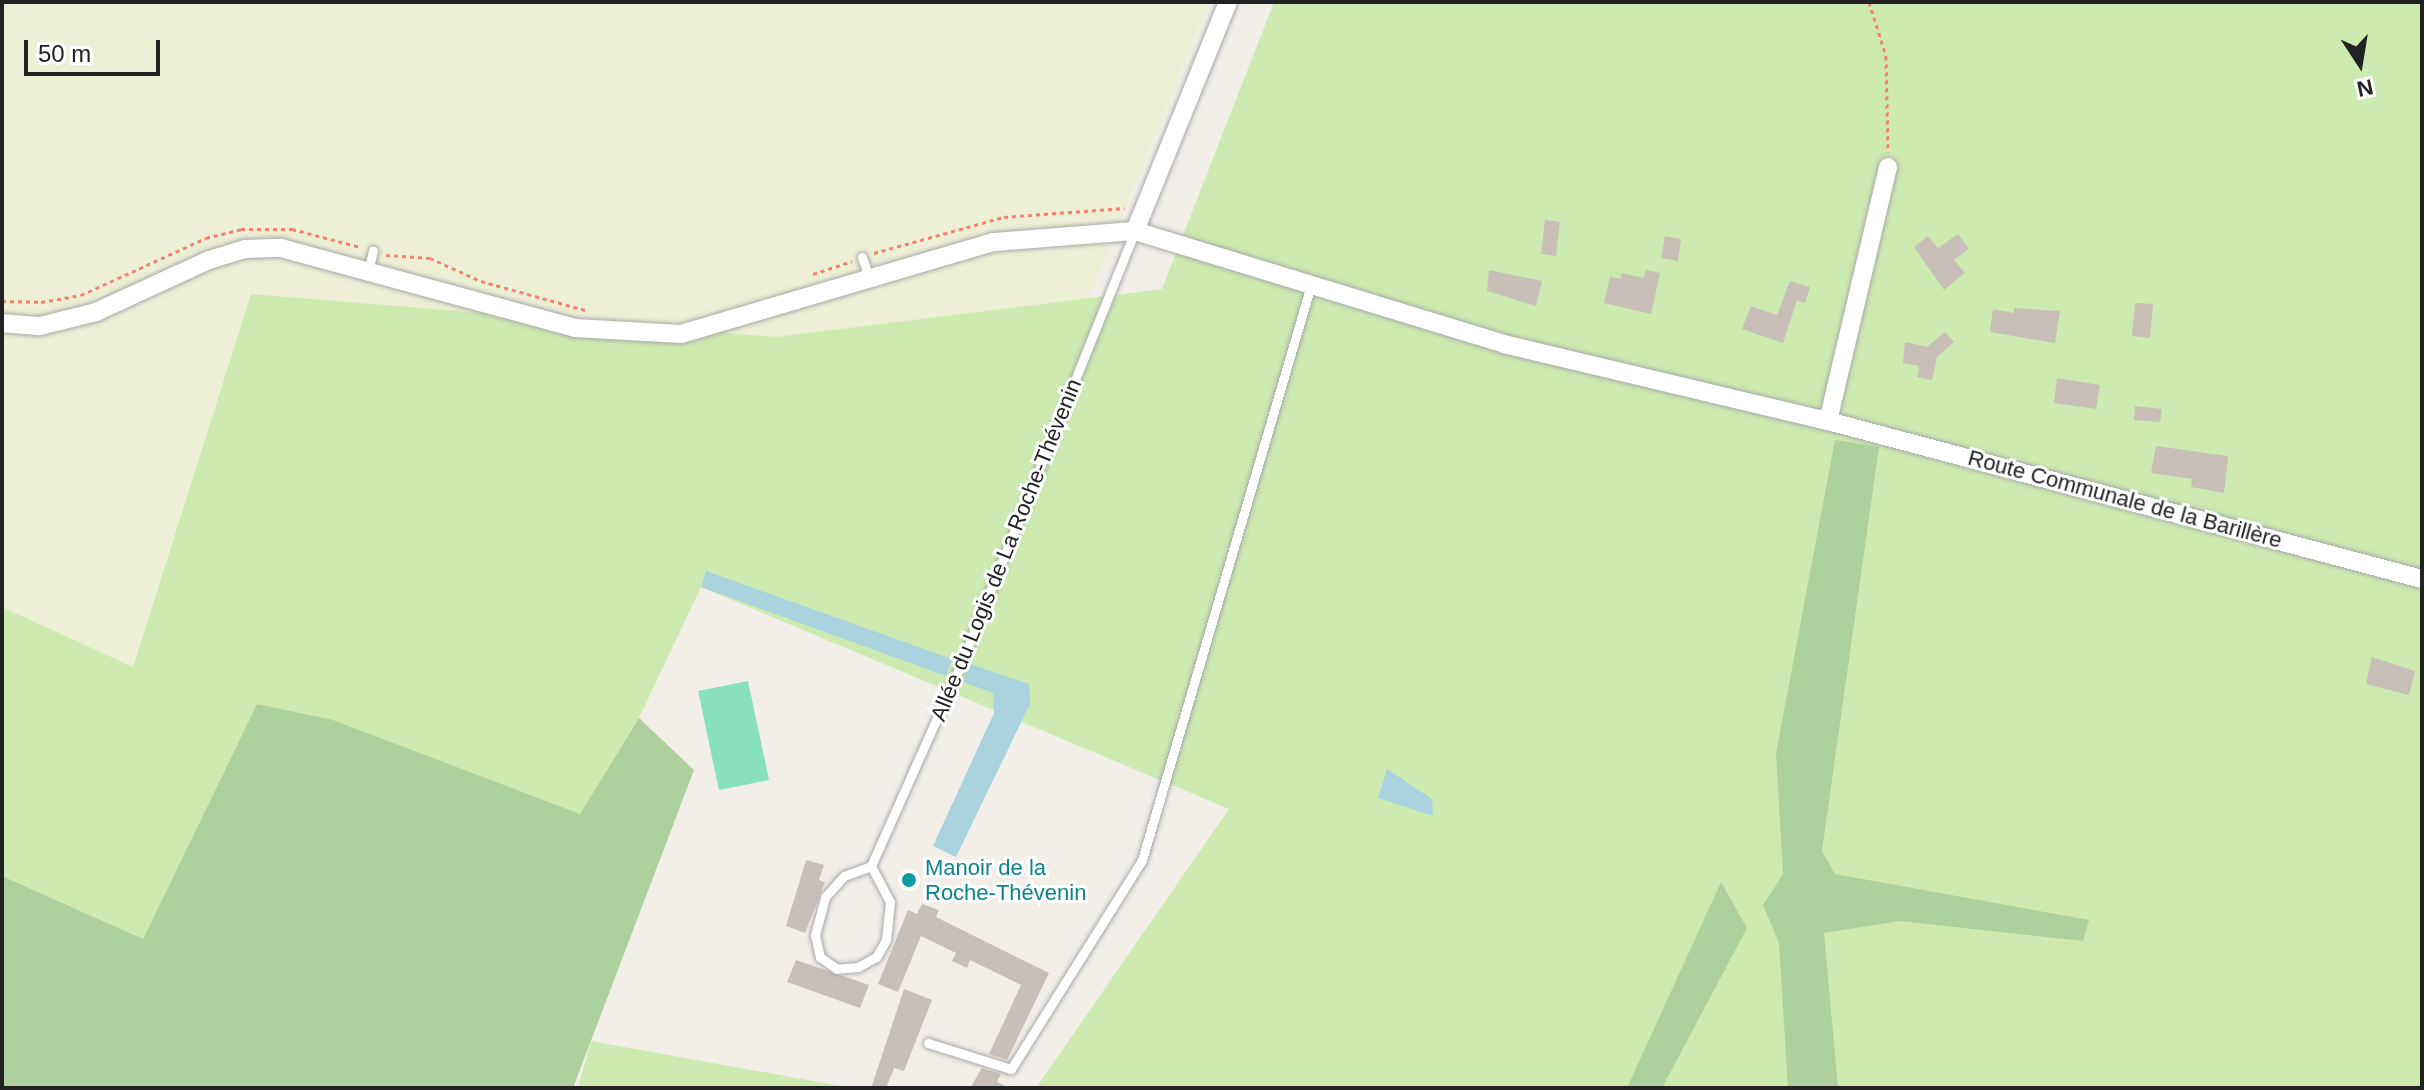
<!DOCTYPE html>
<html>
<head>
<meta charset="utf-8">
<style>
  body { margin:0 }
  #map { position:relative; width:2424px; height:1090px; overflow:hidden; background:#f2efe9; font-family:Arial,sans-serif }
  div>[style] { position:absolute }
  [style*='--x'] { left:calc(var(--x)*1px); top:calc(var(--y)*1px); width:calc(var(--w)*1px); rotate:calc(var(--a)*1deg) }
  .farmland>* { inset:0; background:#eef0d5 }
  .grass>* { inset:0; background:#cdebb0 }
  .forest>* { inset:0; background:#add19e }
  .pitch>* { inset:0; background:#88e0be }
  .water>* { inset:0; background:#aad3df }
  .building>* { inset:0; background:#c7bfb8 }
  .path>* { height:3px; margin-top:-1.5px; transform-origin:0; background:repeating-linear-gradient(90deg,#fa8072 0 4px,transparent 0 8px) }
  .roads { filter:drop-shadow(0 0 2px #a9a9a9) drop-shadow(0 0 2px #a9a9a9) }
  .service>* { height:9px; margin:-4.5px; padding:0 4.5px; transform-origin:4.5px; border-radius:4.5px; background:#fff }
  .minor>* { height:18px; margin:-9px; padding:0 9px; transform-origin:9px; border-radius:9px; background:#fff }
  .dots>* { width:22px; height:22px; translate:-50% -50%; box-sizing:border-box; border:4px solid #fff; border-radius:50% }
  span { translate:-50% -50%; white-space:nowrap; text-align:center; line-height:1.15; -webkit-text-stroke:6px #fff; paint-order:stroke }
  .street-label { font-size:22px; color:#222 }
  .culture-label { font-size:22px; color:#0d838f }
  .left { translate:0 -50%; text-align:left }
  .frame { position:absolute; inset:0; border:4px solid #222; pointer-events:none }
  .north { position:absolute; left:2320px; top:24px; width:80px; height:80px; -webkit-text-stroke:6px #fff; paint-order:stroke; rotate:168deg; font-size:22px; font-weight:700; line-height:32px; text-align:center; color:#222 }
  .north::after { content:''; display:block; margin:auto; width:28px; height:36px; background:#222; clip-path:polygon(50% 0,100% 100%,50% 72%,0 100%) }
  .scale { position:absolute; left:24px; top:40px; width:136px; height:36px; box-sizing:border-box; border:4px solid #222; border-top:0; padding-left:10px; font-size:24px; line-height:28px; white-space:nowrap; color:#222; -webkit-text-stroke:6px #fff; paint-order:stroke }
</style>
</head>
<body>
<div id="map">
  <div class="farmland">
    <i style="clip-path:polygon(2px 2px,1210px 2px,1086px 304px,776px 337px,251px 294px,132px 667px,2px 607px)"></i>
  </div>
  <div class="grass">
    <i style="clip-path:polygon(1274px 2px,2422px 2px,2422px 1088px,1036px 1088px,1229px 809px,701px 587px,639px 718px,580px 814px,257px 704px,143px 939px,2px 876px,2px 607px,133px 667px,251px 294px,776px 337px,1162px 289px)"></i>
    <i style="clip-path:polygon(591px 1041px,852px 1088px,578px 1088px)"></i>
  </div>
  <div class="forest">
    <i style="clip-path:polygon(1835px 440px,1879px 447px,1822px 851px,1835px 874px,2089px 920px,2083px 941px,1900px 921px,1824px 933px,1838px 1088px,1788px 1088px,1779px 943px,1763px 905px,1783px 874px,1776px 753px)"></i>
    <i style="clip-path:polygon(257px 704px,333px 720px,580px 814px,639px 718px,694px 770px,573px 1088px,2px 1088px,2px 876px,143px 939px)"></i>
    <i style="clip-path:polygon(1721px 882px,1747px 928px,1662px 1088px,1627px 1088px)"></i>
  </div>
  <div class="pitch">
    <i style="clip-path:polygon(748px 681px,769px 780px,719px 790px,698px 691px)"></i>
  </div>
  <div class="water">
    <i style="clip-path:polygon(706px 571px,952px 659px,946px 676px,701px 587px)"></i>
    <i style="clip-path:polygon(970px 664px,1029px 684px,1030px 704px,956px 857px,933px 846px,994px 713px,993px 693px,963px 682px)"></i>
    <i style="clip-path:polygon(1387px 769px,1432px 799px,1433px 816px,1378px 798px)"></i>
  </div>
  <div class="building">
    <i style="clip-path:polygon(1545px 220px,1560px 222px,1556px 256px,1541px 254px)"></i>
    <i style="clip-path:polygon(1958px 234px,1969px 249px,1954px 260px,1965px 273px,1944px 290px,1914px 247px,1928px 236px,1938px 248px)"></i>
    <i style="clip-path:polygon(1665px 236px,1681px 239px,1678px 261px,1661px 258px)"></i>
    <i style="clip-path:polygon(1489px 270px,1542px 281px,1536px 306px,1487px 291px)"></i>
    <i style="clip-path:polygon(1646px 270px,1660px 273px,1651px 314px,1604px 303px,1610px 276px,1620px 279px,1622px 273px,1643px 278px)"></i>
    <i style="clip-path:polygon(1790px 281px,1810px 287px,1805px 303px,1797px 300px,1783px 343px,1742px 329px,1751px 306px,1777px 315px)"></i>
    <i style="clip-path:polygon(2135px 303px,2153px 304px,2150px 338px,2132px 336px)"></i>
    <i style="clip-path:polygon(2014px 308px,2060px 311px,2055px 343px,1990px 332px,1993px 309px,2014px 313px)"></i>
    <i style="clip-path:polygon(1945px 332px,1954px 342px,1937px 357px,1932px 380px,1917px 377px,1919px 366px,1903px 363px,1905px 342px,1927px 347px)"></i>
    <i style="clip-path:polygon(2057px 378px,2100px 385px,2096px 409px,2054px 403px)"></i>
    <i style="clip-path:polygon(2135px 406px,2162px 409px,2160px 422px,2134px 420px)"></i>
    <i style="clip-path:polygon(2156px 446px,2228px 456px,2224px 493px,2191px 487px,2192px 479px,2151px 473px)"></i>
    <i style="clip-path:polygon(2372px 657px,2415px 671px,2409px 695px,2366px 684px)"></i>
    <i style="clip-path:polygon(806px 860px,824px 865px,819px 880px,825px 882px,805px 933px,786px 926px)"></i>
    <i style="clip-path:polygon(922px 904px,939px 910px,936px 917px,1049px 973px,1007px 1060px,989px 1054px,1021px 985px,970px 960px,967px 968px,952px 961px,956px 953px,921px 936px,898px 992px,878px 984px,908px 910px,917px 914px)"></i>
    <i style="clip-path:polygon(796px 960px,869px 985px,860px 1008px,787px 982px)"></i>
    <i style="clip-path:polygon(904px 989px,932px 1000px,904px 1071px,894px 1068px,886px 1088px,871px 1088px)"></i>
    <i style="clip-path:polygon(982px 1068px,1001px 1074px,997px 1082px,1009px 1088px,970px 1088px)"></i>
  </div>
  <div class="path">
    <i style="--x:1869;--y:2;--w:57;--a:72.5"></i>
    <i style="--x:1886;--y:56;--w:96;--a:88.8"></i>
    <i style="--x:874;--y:253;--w:135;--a:-15.5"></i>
    <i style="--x:1004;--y:217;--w:121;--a:-4.3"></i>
    <i style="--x:386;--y:255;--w:44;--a:3.9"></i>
    <i style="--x:430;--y:258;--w:56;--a:24.3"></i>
    <i style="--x:481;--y:281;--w:108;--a:15.6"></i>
    <i style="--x:813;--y:274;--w:41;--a:-18.4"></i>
    <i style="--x:2;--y:301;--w:39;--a:1"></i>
    <i style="--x:41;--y:302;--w:41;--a:-9.9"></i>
    <i style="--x:81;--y:295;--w:137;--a:-24.5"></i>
    <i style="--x:206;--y:238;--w:36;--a:-14"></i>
    <i style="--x:241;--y:229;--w:51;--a:0"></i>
    <i style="--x:292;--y:229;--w:70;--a:14.8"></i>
  </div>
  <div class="roads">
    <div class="service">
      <i style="--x:862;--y:257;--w:24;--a:71"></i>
      <i style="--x:368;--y:272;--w:22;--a:-77"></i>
      <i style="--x:871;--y:866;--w:214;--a:-66"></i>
      <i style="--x:958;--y:671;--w:474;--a:-68.1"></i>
      <i style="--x:871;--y:866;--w:41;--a:62.2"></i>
      <i style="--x:890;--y:902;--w:38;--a:96"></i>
      <i style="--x:886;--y:940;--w:20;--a:120"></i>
      <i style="--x:876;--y:957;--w:21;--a:151"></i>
      <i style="--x:858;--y:967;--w:21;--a:175"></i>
      <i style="--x:837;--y:969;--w:21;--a:-145"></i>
      <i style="--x:820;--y:957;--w:23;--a:-103"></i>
      <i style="--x:815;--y:935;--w:39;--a:-75"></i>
      <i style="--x:825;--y:897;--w:28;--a:-48"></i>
      <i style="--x:844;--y:876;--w:29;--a:-20"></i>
      <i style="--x:928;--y:1043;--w:87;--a:17.4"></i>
      <i style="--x:1011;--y:1069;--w:247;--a:-57.9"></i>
      <i style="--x:1142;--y:860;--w:599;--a:-73.62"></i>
    </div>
    <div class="minor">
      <i style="--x:1135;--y:231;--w:247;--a:-67.9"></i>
      <i style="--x:2;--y:323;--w:38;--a:5"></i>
      <i style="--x:40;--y:326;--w:58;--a:-14"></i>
      <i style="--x:96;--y:312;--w:124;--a:-24.7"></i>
      <i style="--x:209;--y:260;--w:38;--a:-17"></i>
      <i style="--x:245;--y:249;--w:36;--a:-2"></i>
      <i style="--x:281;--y:248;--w:305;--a:15.2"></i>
      <i style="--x:575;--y:328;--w:106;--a:3.2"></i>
      <i style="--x:681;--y:334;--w:326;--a:-16.4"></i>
      <i style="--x:994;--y:242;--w:141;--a:-4.5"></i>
      <i style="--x:1135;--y:231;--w:386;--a:17"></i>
      <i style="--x:1504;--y:344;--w:333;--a:13.4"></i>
      <i style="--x:1828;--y:421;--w:615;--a:14.9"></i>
      <i style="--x:1828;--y:421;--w:261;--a:-76.7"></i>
    </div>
  </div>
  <div class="dots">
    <i style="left:909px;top:880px;background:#0f9aa8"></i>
  </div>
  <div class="street-label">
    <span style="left:2125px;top:499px;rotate:15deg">Route Communale de la Barillère</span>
    <span style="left:1006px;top:550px;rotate:-68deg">Allée du Logis de La Roche-Thévenin</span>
  </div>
  <div class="culture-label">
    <span class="left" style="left:925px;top:880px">Manoir de la<br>Roche-Thévenin</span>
  </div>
  <div class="frame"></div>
  <div class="north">N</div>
  <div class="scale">50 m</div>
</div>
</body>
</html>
